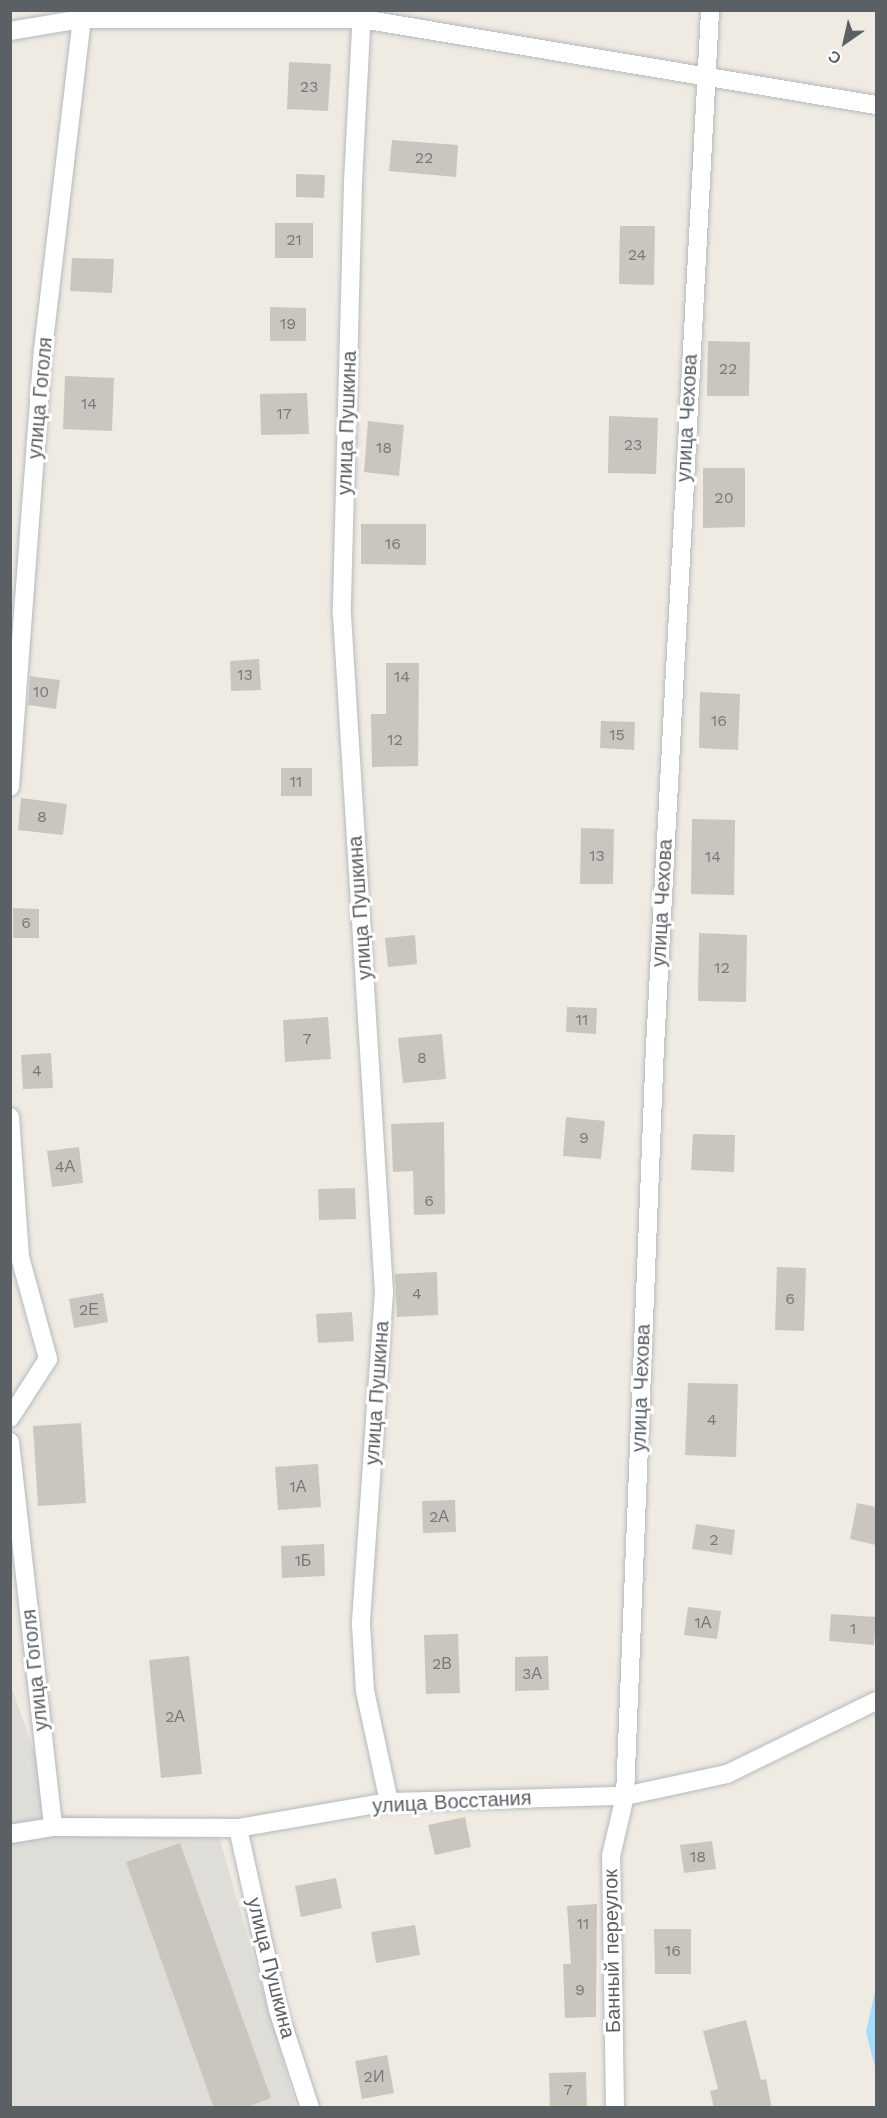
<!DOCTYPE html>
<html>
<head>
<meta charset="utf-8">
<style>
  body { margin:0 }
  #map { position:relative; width:887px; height:2118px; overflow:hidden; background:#efebe2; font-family:"Work Sans",sans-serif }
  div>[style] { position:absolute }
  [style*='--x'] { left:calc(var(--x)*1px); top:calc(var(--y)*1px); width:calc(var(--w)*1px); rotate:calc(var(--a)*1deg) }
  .industrial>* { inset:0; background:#dfddd7 }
  .water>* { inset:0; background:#a2ddff }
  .building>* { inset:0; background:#cac6bf }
  .roads { filter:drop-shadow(0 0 2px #b5b9be) drop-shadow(0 0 2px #b5b9be) }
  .minor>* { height:18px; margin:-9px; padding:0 9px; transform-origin:9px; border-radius:9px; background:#fff }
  span { translate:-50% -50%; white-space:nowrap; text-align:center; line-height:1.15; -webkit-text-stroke:6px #fff; paint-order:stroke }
  .number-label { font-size:16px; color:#777a7c }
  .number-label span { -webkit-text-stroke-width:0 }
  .street-label { font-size:20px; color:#5b6065 }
  .frame { position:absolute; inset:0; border:12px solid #5b6065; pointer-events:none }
  .north { position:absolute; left:815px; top:12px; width:60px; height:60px; -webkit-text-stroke:4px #fff; paint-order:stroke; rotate:214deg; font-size:16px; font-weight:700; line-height:24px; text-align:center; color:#5b6065 }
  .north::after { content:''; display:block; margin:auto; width:21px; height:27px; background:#5b6065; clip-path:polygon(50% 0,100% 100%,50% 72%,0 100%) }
</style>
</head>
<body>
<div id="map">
  <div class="industrial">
    <i style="clip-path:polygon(10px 1683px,56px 1814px,218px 1833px,296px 2107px,11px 2107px)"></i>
  </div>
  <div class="water">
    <i style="clip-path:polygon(876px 1987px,876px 2071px,866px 2032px)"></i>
  </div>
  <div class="building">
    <i style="clip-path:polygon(289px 62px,331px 64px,328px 111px,287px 109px)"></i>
    <i style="clip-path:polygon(392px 140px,458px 145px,456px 177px,389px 171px)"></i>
    <i style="clip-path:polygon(296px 174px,325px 175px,324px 198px,296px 197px)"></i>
    <i style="clip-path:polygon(275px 223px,313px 223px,313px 258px,275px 258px)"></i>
    <i style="clip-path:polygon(620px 226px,655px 226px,654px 285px,619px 284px)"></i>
    <i style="clip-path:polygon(72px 258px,114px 259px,112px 293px,70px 291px)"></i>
    <i style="clip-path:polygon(270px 307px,306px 308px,306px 341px,270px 341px)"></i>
    <i style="clip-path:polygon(708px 341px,750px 342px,749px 396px,707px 396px)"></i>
    <i style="clip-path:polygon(65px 376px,114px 378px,112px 431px,63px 429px)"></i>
    <i style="clip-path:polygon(307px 393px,309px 434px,261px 435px,260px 394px)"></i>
    <i style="clip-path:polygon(609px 416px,658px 418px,656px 474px,608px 473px)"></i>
    <i style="clip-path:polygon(368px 421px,404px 425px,399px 476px,364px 472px)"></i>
    <i style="clip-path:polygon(703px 468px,745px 468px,745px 527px,703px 528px)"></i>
    <i style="clip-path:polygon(361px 524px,426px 524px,426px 565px,361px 564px)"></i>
    <i style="clip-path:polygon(259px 659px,261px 690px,231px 691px,230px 661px)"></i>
    <i style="clip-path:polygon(386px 663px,419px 663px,418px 766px,372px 767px,371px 714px,386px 714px)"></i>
    <i style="clip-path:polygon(30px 676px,60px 680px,56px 709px,28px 705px)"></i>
    <i style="clip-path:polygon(700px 692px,740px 694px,738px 750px,699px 748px)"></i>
    <i style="clip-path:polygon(601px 721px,635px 722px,634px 750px,600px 748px)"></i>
    <i style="clip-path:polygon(281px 768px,312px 768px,312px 796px,281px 796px)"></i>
    <i style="clip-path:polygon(21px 798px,67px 804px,63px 835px,18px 830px)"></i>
    <i style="clip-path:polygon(692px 819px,735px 820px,734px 895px,691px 894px)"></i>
    <i style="clip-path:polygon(581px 828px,614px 829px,613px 884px,580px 884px)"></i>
    <i style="clip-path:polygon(13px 908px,39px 909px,39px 938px,13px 938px)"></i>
    <i style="clip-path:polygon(699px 933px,747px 935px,746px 1002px,698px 1001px)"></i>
    <i style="clip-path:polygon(415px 935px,417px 964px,388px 967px,385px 938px)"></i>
    <i style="clip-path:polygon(567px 1007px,597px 1008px,596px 1034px,566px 1032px)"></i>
    <i style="clip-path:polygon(328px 1017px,331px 1059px,285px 1062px,283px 1020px)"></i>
    <i style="clip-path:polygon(442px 1034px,446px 1079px,403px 1083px,398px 1038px)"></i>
    <i style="clip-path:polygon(51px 1053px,53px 1088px,23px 1089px,21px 1055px)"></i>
    <i style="clip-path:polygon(566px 1117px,605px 1121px,601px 1159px,563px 1156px)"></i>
    <i style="clip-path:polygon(444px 1122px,445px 1214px,414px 1215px,413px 1171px,393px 1172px,391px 1124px)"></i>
    <i style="clip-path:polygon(693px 1134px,735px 1135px,734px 1172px,691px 1170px)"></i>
    <i style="clip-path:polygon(79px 1147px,83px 1183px,52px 1187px,47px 1151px)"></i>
    <i style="clip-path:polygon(355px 1188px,356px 1219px,319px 1220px,318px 1189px)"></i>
    <i style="clip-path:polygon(777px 1267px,806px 1268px,804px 1331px,775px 1330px)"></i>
    <i style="clip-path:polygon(437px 1272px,438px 1315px,397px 1317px,395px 1274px)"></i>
    <i style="clip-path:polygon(103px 1293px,108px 1322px,74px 1328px,69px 1299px)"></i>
    <i style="clip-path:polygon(352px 1312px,354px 1341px,318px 1343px,316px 1314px)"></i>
    <i style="clip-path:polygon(688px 1383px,738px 1384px,736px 1457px,685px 1455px)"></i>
    <i style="clip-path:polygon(81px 1423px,86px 1503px,38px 1506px,33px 1426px)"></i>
    <i style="clip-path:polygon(318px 1464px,321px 1507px,278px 1510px,275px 1467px)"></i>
    <i style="clip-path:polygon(455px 1500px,456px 1532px,423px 1533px,422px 1501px)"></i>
    <i style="clip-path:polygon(857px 1503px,876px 1507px,876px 1545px,850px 1539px)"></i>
    <i style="clip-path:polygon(696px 1524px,735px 1530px,732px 1555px,692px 1549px)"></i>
    <i style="clip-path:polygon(324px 1544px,325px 1576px,282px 1578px,281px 1546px)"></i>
    <i style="clip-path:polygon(688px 1607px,721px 1611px,717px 1639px,684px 1635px)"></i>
    <i style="clip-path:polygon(831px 1614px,876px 1617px,874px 1645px,829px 1641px)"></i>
    <i style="clip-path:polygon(458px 1634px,460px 1693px,426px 1694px,424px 1635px)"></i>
    <i style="clip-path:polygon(189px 1656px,202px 1774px,161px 1778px,149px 1660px)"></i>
    <i style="clip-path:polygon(548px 1656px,549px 1690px,515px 1691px,515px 1657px)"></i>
    <i style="clip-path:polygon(465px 1817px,471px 1847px,435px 1855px,428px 1825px)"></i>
    <i style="clip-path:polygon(712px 1841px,716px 1869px,684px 1873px,680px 1845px)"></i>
    <i style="clip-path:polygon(180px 1843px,271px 2098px,245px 2108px,214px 2108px,126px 1862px)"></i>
    <i style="clip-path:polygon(336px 1878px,342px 1908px,301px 1917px,295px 1886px)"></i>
    <i style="clip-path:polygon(597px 1904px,596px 2017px,565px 2018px,563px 1964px,571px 1964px,567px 1906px)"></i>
    <i style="clip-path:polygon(415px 1925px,420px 1955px,376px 1963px,371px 1932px)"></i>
    <i style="clip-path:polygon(654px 1929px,691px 1929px,691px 1974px,655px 1974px)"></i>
    <i style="clip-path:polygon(746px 2020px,761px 2080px,766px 2079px,772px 2108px,714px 2108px,710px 2091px,718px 2089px,703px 2031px)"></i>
    <i style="clip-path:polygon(387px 2055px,394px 2093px,362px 2099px,355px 2061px)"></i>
    <i style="clip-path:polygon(586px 2072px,587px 2108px,550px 2108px,549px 2073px)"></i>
  </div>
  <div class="roads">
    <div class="minor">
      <i style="--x:362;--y:10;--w:172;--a:93"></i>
      <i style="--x:353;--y:182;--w:433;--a:91.5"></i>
      <i style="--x:342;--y:615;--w:678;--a:86.45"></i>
      <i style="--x:384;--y:1292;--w:333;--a:94"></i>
      <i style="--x:361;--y:1624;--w:67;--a:86.6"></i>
      <i style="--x:365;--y:1691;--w:114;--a:77.8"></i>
      <i style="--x:10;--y:31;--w:73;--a:-9.5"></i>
      <i style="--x:82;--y:19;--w:280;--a:0"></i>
      <i style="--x:362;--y:19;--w:521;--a:9.5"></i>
      <i style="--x:10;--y:787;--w:438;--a:-85.7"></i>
      <i style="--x:43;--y:350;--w:342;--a:-83.3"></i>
      <i style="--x:10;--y:1117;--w:140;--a:85.9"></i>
      <i style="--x:20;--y:1257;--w:106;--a:74.6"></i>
      <i style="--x:48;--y:1359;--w:70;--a:122.8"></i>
      <i style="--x:10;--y:1442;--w:387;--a:83.6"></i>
      <i style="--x:238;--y:1828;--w:186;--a:77.6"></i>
      <i style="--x:278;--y:2010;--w:103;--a:71.9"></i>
      <i style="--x:10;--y:1834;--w:44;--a:-9.2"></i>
      <i style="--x:53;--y:1827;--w:185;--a:0.3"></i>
      <i style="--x:238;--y:1828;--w:153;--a:-9.8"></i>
      <i style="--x:389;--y:1802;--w:236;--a:-1.5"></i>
      <i style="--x:625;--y:1796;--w:104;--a:-12.2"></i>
      <i style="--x:727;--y:1774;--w:166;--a:-26.1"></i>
      <i style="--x:615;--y:2108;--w:252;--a:-90.9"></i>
      <i style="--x:611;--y:1856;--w:62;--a:-76.9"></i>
      <i style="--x:625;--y:1796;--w:750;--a:-87.71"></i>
      <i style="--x:655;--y:1047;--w:1038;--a:-86.96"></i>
    </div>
  </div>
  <div class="number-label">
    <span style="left:309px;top:87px">23</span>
    <span style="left:424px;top:158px">22</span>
    <span style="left:294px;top:240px">21</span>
    <span style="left:637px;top:255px">24</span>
    <span style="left:288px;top:324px">19</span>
    <span style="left:728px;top:369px">22</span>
    <span style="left:89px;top:404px">14</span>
    <span style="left:284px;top:414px">17</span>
    <span style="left:633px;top:445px">23</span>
    <span style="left:384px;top:448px">18</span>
    <span style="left:724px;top:498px">20</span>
    <span style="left:393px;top:544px">16</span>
    <span style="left:245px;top:675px">13</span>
    <span style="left:402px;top:677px">14</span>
    <span style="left:41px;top:692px">10</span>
    <span style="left:719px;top:721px">16</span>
    <span style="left:617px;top:735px">15</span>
    <span style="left:395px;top:740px">12</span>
    <span style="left:296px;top:782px">11</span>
    <span style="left:42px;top:817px">8</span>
    <span style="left:597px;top:856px">13</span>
    <span style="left:713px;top:857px">14</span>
    <span style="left:26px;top:923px">6</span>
    <span style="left:722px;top:968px">12</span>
    <span style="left:582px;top:1020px">11</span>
    <span style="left:307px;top:1039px">7</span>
    <span style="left:422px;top:1058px">8</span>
    <span style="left:37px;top:1071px">4</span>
    <span style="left:584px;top:1138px">9</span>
    <span style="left:65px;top:1167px">4А</span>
    <span style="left:429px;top:1201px">6</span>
    <span style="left:417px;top:1294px">4</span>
    <span style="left:790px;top:1299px">6</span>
    <span style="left:89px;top:1310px">2Е</span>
    <span style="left:712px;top:1420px">4</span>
    <span style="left:298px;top:1487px">1А</span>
    <span style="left:439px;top:1517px">2А</span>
    <span style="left:714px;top:1540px">2</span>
    <span style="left:303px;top:1561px">1Б</span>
    <span style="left:703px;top:1623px">1А</span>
    <span style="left:853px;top:1629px">1</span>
    <span style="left:442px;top:1664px">2В</span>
    <span style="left:532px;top:1674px">3А</span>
    <span style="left:175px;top:1717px">2А</span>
    <span style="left:698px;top:1857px">18</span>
    <span style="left:583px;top:1924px">11</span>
    <span style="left:673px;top:1951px">16</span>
    <span style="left:580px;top:1990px">9</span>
    <span style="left:374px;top:2077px">2И</span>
    <span style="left:568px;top:2090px">7</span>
  </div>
  <div class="street-label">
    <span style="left:40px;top:398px;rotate:-85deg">улица Гоголя</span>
    <span style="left:687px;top:418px;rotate:-87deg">улица Чехова</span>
    <span style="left:347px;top:423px;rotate:-88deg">улица Пушкина</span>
    <span style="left:662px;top:903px;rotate:-87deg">улица Чехова</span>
    <span style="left:360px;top:908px;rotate:-94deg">улица Пушкина</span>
    <span style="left:641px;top:1388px;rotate:-88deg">улица Чехова</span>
    <span style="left:377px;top:1393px;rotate:-86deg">улица Пушкина</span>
    <span style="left:35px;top:1670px;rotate:-96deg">улица Гоголя</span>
    <span style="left:452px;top:1802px;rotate:-3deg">улица Восстания</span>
    <span style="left:612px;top:1951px;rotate:-91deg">Банный переулок</span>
    <span style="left:271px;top:1968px;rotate:76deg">улица Пушкина</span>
  </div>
  <div class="frame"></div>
  <div class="north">С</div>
</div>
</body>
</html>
